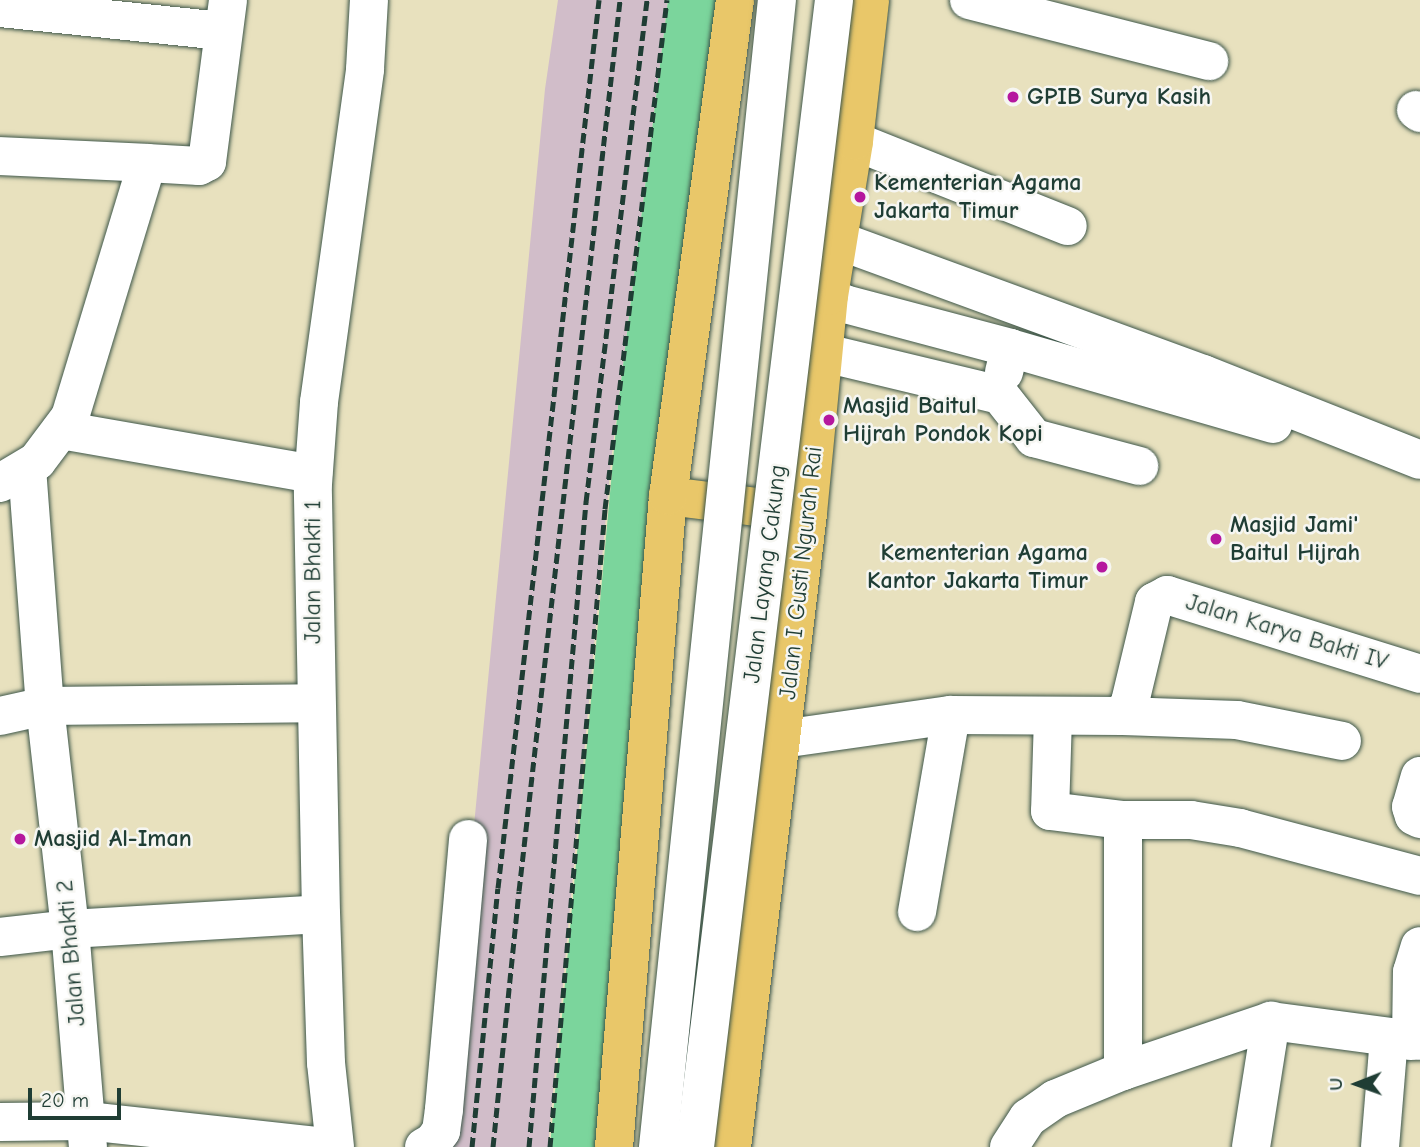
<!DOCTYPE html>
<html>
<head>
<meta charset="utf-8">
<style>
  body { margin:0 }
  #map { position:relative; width:1420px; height:1147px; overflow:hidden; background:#e8e1be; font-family:"Comic Neue",sans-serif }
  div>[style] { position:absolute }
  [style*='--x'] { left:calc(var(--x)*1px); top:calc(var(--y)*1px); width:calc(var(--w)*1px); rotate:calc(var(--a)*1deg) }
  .industrial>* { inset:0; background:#d1bdc9 }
  .green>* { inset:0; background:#7bd59c }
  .roads { filter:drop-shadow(0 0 2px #3d5649) drop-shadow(0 0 2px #3d5649) }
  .minor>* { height:38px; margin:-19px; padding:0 19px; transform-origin:19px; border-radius:19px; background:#fff }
  .major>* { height:38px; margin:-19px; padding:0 19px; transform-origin:19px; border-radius:19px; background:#e9c769 }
  .rail>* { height:5px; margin-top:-2.5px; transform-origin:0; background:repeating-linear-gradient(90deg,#1f3d34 0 10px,transparent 0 15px) }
  .bridges { filter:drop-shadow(0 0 2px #3d5649) drop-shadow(0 0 2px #3d5649) }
  .minor-bridge>* { height:38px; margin:-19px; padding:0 19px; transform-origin:19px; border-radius:19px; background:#fff }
  .dots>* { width:19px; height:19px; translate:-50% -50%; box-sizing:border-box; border:4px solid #f6f6f2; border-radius:50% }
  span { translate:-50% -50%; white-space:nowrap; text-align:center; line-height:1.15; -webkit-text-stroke:5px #f6f6f2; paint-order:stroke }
  .poi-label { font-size:24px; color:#1f3d34; font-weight:700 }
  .left { translate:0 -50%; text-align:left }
  .right { translate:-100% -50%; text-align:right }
  .street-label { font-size:24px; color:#1f3d34 }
  .north { position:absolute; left:1322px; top:1049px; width:70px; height:70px; -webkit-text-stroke:5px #f6f6f2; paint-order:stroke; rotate:269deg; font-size:19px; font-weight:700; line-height:28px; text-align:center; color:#1f3d34 }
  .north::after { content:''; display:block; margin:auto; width:24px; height:32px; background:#1f3d34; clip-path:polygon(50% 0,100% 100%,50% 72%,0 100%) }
  .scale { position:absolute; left:28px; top:1088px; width:93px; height:32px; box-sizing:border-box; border:4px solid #1f3d34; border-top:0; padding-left:9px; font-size:21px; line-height:24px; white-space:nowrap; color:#1f3d34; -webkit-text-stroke:5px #f6f6f2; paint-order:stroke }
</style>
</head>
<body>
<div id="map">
  <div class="industrial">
    <i style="clip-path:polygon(558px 0,668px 0,611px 461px,548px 1147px,443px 1147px,545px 89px)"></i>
  </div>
  <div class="green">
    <i style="clip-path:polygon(668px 0,735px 0,614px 1147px,550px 1147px,618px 406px)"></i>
  </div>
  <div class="roads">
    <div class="minor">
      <i style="--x:969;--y:0;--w:248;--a:14.3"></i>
      <i style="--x:0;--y:8;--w:224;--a:5.9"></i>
      <i style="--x:1416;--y:110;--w:5;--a:37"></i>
      <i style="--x:854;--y:141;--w:230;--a:21.7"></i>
      <i style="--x:0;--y:156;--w:147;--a:2.7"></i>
      <i style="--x:837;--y:240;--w:390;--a:20.1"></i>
      <i style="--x:1203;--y:374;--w:233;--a:21.6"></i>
      <i style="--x:829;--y:296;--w:18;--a:27"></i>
      <i style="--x:845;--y:304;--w:171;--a:14.9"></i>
      <i style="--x:1010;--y:348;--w:25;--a:104"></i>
      <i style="--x:1010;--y:348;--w:274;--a:16.1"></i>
      <i style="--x:825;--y:353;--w:180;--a:13.5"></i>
      <i style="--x:1000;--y:395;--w:55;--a:51.7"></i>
      <i style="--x:1034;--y:438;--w:109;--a:14.9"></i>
      <i style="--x:61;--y:430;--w:256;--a:9.9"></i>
      <i style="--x:27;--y:468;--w:239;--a:85.7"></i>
      <i style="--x:45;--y:706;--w:269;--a:-0.6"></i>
      <i style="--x:0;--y:483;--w:43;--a:-30.7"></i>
      <i style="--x:37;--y:461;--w:55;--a:-53.1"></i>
      <i style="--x:70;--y:417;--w:265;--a:-73.1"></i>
      <i style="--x:147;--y:163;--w:52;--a:3.3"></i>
      <i style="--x:199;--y:166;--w:9;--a:-27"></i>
      <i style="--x:207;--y:162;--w:163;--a:-82.6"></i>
      <i style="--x:0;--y:716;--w:46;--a:-12.5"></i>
      <i style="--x:45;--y:706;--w:224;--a:83.6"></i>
      <i style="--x:70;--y:929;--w:219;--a:85.3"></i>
      <i style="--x:1123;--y:716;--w:114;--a:2"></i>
      <i style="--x:1237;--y:720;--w:107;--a:11.3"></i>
      <i style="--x:1053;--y:717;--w:94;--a:91.8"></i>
      <i style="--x:1050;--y:811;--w:74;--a:7"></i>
      <i style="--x:1123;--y:820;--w:251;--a:90"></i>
      <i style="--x:782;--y:739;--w:171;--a:-8.1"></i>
      <i style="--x:951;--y:715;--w:172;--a:0.3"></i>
      <i style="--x:1123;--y:716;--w:16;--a:-63"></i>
      <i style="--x:1130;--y:702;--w:103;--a:-76.5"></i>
      <i style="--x:1154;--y:602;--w:15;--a:-28"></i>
      <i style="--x:1167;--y:595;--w:265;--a:17.3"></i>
      <i style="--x:1420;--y:776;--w:32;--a:106"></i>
      <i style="--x:1411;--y:807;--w:9;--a:72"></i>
      <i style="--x:1414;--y:816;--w:7;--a:27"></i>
      <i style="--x:1123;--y:820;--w:68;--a:0"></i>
      <i style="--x:1191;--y:820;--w:50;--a:9.3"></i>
      <i style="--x:1240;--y:828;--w:186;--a:14.9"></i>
      <i style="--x:917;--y:912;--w:200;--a:-80.2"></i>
      <i style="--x:0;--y:937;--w:70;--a:-6.5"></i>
      <i style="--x:70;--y:929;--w:251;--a:-3.4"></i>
      <i style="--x:1411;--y:1041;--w:69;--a:-89.2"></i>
      <i style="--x:1412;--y:972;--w:27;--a:-73"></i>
      <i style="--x:0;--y:1122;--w:87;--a:-0.7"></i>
      <i style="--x:87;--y:1121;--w:242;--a:6.2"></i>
      <i style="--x:335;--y:1147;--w:84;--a:-96.1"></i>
      <i style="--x:326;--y:1063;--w:149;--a:-91.9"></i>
      <i style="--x:321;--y:914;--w:430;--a:-91.1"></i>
      <i style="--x:313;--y:484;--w:82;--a:-85.8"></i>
      <i style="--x:319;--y:402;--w:336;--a:-82.1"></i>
      <i style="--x:365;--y:69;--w:69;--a:-86.7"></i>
      <i style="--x:424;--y:1147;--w:10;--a:-29"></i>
      <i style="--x:433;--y:1142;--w:14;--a:-54"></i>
      <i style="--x:441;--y:1131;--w:22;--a:-82"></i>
      <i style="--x:444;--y:1109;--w:271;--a:-84.9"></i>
      <i style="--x:1009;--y:1147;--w:35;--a:-57"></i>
      <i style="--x:1028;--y:1118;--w:33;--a:-35"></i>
      <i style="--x:1055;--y:1099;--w:74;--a:-22.4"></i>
      <i style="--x:1123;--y:1071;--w:156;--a:-18.7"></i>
      <i style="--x:1271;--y:1021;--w:150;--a:7.6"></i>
      <i style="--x:1251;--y:1147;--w:128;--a:-81"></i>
      <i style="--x:1380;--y:1147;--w:110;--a:-85.3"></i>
    </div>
    <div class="major">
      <i style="--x:668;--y:496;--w:138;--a:7.1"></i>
      <i style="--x:614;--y:1147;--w:653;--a:-85.26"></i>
      <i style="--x:668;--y:496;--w:501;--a:-82.31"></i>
      <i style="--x:732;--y:1147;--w:639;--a:-83.16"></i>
      <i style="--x:808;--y:513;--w:218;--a:-84.5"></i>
      <i style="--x:829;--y:296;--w:157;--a:-80.8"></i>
      <i style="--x:854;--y:141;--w:142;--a:-83.5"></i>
    </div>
  </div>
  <div class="rail">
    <i style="--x:472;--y:1147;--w:260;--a:-84.3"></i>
    <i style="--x:498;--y:888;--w:894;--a:-83.51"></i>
    <i style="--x:493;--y:1147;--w:257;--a:-84.2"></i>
    <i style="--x:519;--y:891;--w:897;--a:-83.53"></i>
    <i style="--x:529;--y:1147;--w:648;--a:-84.95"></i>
    <i style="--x:586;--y:502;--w:506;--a:-83.07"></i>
    <i style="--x:550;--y:1147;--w:640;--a:-85.07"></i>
    <i style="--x:605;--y:509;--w:513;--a:-83.06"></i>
  </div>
  <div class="bridges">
    <div class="minor-bridge">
      <i style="--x:658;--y:1147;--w:1153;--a:-84.08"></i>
      <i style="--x:695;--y:1147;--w:1155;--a:-83.09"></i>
    </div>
  </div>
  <div class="dots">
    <i style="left:1013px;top:97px;background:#b5179e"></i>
    <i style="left:860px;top:197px;background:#b5179e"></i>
    <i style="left:829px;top:420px;background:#b5179e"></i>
    <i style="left:1216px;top:539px;background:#b5179e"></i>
    <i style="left:1102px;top:567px;background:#b5179e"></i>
    <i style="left:20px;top:839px;background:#b5179e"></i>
  </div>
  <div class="poi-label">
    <span class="left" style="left:1027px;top:97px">GPIB Surya Kasih</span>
    <span class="left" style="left:874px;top:197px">Kementerian Agama<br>Jakarta Timur</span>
    <span class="left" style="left:843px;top:420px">Masjid Baitul<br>Hijrah Pondok Kopi</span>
    <span class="left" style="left:1230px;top:539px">Masjid Jami'<br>Baitul Hijrah</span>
    <span class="right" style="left:1088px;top:567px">Kementerian Agama<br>Kantor Jakarta Timur</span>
    <span class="left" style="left:34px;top:839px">Masjid Al-Iman</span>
  </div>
  <div class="street-label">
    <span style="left:313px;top:572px;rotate:-90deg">Jalan Bhakti 1</span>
    <span style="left:801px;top:573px;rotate:-84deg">Jalan I Gusti Ngurah Rai</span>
    <span style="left:765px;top:574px;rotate:-83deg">Jalan Layang Cakung</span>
    <span style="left:1287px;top:632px;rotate:17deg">Jalan Karya Bakti IV</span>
    <span style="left:71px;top:953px;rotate:-95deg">Jalan Bhakti 2</span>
  </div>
  <div class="north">U</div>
  <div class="scale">20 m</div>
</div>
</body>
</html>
